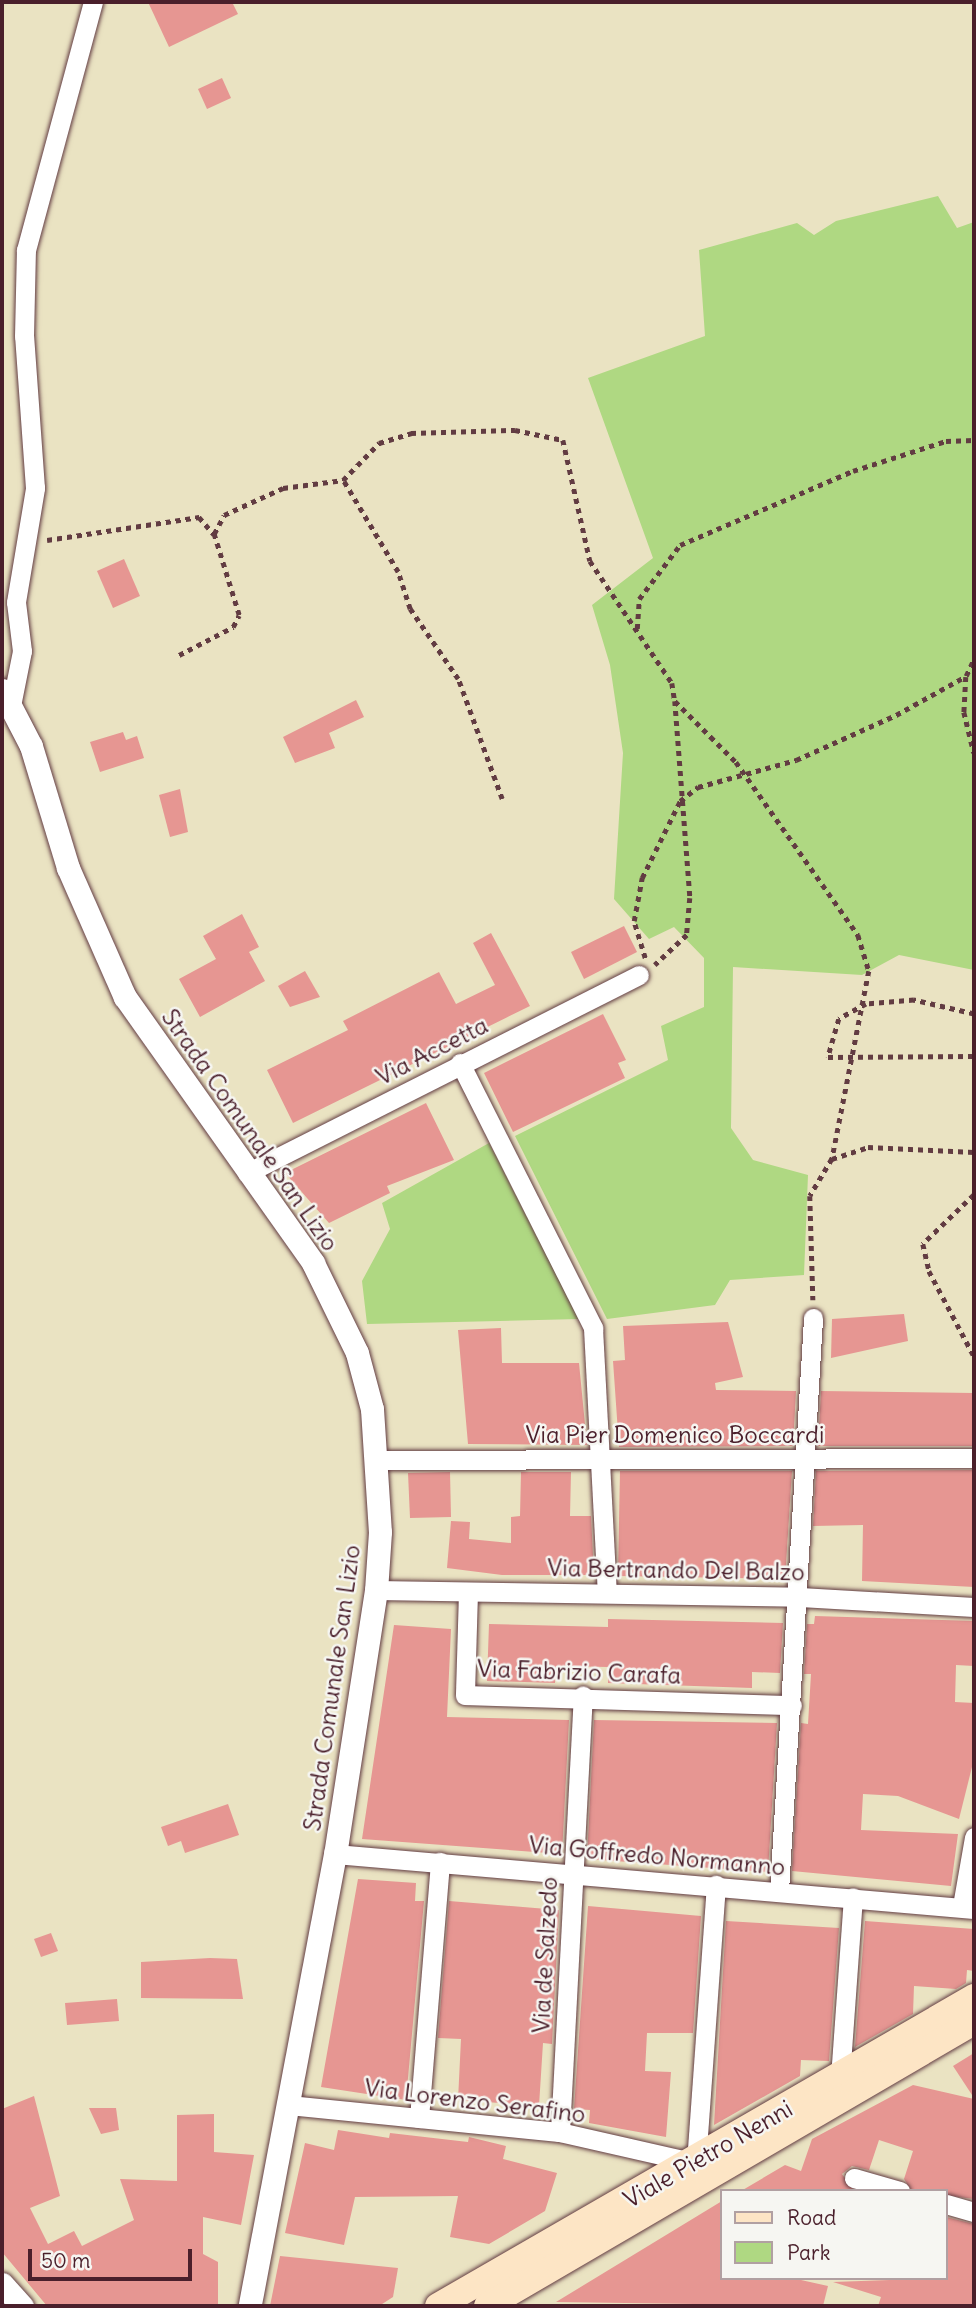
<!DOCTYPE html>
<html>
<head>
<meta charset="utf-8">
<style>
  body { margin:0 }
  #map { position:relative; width:976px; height:2308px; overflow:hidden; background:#eae3c2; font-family:Delius,sans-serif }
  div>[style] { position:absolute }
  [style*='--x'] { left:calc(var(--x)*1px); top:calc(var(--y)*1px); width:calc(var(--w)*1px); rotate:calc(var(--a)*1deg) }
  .green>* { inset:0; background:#afd882 }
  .building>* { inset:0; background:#e69692 }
  .path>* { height:4.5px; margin-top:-2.25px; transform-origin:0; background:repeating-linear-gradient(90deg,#623c42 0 5px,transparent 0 10px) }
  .roads { filter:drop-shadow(0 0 2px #623c42) drop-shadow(0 0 2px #623c42) }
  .minor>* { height:19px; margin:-9.5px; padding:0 9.5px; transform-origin:9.5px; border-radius:9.5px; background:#fff }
  .tertiary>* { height:23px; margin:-11.5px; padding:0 11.5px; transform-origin:11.5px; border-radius:11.5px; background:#fff }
  .secondary>* { height:26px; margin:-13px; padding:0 13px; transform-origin:13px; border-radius:13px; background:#fde5c5 }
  span { translate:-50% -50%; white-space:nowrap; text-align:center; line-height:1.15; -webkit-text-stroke:5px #f6f6f2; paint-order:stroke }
  .street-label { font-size:24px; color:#4a1f2b }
  .frame { position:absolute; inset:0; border:4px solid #4a1f2b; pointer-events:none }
  .legend { position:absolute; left:720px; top:2189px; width:228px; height:91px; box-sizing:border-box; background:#f6f6f2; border:2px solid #b1a0a2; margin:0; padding:9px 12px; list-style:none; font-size:21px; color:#4a1f2b }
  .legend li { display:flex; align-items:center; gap:14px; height:35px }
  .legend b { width:35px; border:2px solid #b1a0a2 }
  .scale { position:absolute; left:28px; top:2249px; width:164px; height:32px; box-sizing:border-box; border:4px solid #4a1f2b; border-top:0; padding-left:9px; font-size:21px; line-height:24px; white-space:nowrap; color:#4a1f2b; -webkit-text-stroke:5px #f6f6f2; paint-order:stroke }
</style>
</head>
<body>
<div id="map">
  <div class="green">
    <i style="clip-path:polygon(938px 196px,957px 228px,974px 222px,974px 970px,899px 955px,862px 975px,733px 967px,731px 1128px,753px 1160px,808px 1175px,804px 1275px,730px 1280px,715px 1305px,607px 1319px,515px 1136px,668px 1060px,661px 1026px,704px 1007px,704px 958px,674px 927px,649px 939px,614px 899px,623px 753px,610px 665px,592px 605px,653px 558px,588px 378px,705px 336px,699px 250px,797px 223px,814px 235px,836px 221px)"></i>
    <i style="clip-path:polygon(489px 1143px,579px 1319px,367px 1324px,362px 1281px,390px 1229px,382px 1203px)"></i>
  </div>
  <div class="building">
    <i style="clip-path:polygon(148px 2px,232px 2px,238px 14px,169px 47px)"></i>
    <i style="clip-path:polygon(222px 78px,231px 98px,207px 109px,198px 89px)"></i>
    <i style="clip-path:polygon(124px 559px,140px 596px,113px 608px,97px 571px)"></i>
    <i style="clip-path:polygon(356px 700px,364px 717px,329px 733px,335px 748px,295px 763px,283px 737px)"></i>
    <i style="clip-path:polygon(123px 732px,126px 740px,137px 736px,144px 758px,100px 772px,90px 742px)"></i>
    <i style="clip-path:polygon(180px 789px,188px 832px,170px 837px,159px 795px)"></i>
    <i style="clip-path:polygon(242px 914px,259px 947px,249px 952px,265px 981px,200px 1017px,179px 979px,216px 959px,203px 936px)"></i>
    <i style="clip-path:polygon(624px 926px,637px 952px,584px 979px,571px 952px)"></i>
    <i style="clip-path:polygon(491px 933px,530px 1006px,293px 1123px,267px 1070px,348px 1030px,343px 1021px,439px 972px,456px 1004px,495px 985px,473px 943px)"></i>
    <i style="clip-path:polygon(305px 971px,320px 997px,290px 1007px,278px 986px)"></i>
    <i style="clip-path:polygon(603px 1014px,626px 1060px,618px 1063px,625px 1078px,513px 1132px,484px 1073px)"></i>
    <i style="clip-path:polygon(426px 1103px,454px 1160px,387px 1186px,390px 1193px,329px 1223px,285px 1173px)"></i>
    <i style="clip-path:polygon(904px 1314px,908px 1341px,831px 1358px,832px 1319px)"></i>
    <i style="clip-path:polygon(728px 1322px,743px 1377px,715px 1383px,716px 1390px,796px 1391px,793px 1446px,619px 1447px,613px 1361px,625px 1360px,623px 1326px)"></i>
    <i style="clip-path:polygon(501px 1328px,502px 1363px,579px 1363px,587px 1445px,468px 1444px,458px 1330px)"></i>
    <i style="clip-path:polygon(821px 1391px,974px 1393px,974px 1446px,818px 1446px)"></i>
    <i style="clip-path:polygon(974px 1470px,974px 1587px,862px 1581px,863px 1525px,813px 1526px,816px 1471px)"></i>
    <i style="clip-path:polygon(620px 1471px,792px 1471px,785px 1579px,618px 1576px)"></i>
    <i style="clip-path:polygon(450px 1472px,451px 1517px,410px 1518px,408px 1473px)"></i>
    <i style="clip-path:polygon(521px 1472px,571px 1472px,570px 1516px,591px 1516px,594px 1575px,502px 1575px,447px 1568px,451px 1521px,470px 1522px,469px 1539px,511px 1543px,511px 1517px,520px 1516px)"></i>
    <i style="clip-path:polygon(815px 1616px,974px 1621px,974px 1666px,956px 1665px,955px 1702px,974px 1703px,974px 1759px,959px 1819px,898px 1796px,863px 1794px,861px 1830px,958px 1834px,951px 1886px,792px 1871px,801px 1723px,808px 1724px,811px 1674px,804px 1674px,807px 1624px,814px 1624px)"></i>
    <i style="clip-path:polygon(608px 1619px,783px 1623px,780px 1673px,752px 1672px,752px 1688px,608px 1683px,608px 1667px,556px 1666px,555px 1683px,487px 1681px,489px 1624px,608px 1627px)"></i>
    <i style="clip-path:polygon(394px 1625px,451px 1629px,447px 1717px,569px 1720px,562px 1854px,362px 1839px)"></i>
    <i style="clip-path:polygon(594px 1720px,777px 1723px,768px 1872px,587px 1859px)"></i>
    <i style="clip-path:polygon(228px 1804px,239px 1835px,185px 1853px,181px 1841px,168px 1846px,161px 1827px)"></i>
    <i style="clip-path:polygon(358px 1879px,416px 1883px,415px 1901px,424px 1901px,406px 2100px,321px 2087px)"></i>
    <i style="clip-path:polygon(449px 1901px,559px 1910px,552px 2044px,543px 2043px,539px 2106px,458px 2100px,461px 2039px,438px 2038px)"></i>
    <i style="clip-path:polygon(588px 1906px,701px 1916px,693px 2033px,647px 2033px,645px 2071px,671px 2072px,666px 2137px,589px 2123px,590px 2110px,574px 2109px)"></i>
    <i style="clip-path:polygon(726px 1921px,839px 1928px,829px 2061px,801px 2060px,800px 2076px,714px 2125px)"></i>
    <i style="clip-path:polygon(865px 1921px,974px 1929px,974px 1971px,967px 1970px,966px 1983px,956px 1989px,914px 1986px,913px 2014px,855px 2047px)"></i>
    <i style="clip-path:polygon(51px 1933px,58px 1951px,41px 1957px,34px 1939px)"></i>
    <i style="clip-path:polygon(210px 1958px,237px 1959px,243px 1999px,141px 1998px,141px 1962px)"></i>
    <i style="clip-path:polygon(117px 1999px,119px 2021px,67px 2025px,65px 2003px)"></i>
    <i style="clip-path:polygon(974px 2053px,974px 2098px,953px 2066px)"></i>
    <i style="clip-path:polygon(913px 2085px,974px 2099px,974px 2199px,912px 2191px,904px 2179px,913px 2151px,879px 2140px,869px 2170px,852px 2166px,842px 2174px,854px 2191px,741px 2191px,785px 2165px,801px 2171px,812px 2139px)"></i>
    <i style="clip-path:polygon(34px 2096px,60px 2196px,30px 2208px,48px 2244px,74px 2231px,82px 2246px,134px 2220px,120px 2179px,177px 2181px,177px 2115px,214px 2114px,214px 2152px,254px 2155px,241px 2225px,203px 2217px,203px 2254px,218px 2262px,218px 2306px,47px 2306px,2px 2252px,2px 2109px)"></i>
    <i style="clip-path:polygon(89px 2108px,116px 2108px,119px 2130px,101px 2134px)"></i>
    <i style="clip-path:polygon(338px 2130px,389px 2138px,390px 2133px,468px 2142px,469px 2137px,506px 2146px,503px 2159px,557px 2173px,545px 2211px,489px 2244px,450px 2237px,458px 2196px,355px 2197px,344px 2245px,285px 2233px,305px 2143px,334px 2150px)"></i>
    <i style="clip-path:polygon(722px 2201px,722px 2278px,792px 2278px,828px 2286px,823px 2306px,556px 2302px)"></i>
    <i style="clip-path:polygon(946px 2217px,974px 2224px,974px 2306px,878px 2306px,881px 2297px,833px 2282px,946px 2278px)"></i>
    <i style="clip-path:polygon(280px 2256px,398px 2268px,393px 2297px,379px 2306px,270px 2306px)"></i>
  </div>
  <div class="path">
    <i style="--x:47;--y:540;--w:154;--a:-8.6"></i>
    <i style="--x:199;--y:517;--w:23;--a:49"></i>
    <i style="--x:637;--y:629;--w:30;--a:-86"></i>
    <i style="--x:639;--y:599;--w:68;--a:-52.8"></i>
    <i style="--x:680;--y:545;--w:188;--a:-23.2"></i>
    <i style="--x:853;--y:471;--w:98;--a:-17.9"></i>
    <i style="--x:946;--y:441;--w:28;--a:-2"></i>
    <i style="--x:179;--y:655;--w:61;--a:-27.4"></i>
    <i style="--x:233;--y:627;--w:13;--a:-63"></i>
    <i style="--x:239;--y:615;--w:85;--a:-107.2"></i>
    <i style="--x:214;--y:534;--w:21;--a:-62"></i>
    <i style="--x:224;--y:515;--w:65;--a:-24.6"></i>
    <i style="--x:283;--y:488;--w:61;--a:-7.6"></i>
    <i style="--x:966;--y:677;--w:35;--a:93"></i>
    <i style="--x:964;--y:712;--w:42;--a:76.3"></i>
    <i style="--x:675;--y:701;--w:86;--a:45"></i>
    <i style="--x:736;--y:762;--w:212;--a:54.8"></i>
    <i style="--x:858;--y:935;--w:38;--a:73"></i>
    <i style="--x:869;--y:971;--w:192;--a:101.1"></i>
    <i style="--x:832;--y:1159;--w:43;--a:120.7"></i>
    <i style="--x:810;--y:1196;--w:104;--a:88.3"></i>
    <i style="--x:502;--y:799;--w:128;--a:-110.1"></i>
    <i style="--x:458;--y:679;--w:85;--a:-124.4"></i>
    <i style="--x:410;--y:609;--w:39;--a:-108"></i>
    <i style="--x:398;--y:572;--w:107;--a:-120.9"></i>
    <i style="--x:343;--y:480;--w:52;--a:-45.8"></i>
    <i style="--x:379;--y:443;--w:34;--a:-17"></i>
    <i style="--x:411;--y:433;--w:104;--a:-1.7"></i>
    <i style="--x:515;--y:430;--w:49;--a:11.8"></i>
    <i style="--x:563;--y:440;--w:124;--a:77.4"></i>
    <i style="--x:590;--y:561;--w:147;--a:56.1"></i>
    <i style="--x:672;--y:683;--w:18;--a:81"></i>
    <i style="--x:675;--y:701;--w:198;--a:85.6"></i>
    <i style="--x:690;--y:898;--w:37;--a:95"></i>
    <i style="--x:687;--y:935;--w:44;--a:136.8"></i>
    <i style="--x:645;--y:958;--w:39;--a:-107"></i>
    <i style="--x:634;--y:921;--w:44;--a:-79.5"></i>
    <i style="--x:642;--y:878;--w:86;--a:-63.7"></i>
    <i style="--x:680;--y:801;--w:23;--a:-38"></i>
    <i style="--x:698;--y:787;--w:102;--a:-15.4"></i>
    <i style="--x:796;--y:760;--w:110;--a:-24.2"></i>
    <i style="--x:896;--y:715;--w:80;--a:-29.1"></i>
    <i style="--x:966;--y:676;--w:19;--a:-65"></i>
    <i style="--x:974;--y:1014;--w:62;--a:-166.9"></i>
    <i style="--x:914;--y:1000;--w:48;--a:175.2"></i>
    <i style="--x:866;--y:1004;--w:31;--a:151"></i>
    <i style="--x:839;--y:1019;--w:40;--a:106"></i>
    <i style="--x:828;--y:1057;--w:146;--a:-0.4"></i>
    <i style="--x:832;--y:1159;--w:38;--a:-18"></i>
    <i style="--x:868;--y:1147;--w:106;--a:2.7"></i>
    <i style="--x:974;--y:1195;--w:71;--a:136.1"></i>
    <i style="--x:923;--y:1244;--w:28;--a:77"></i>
    <i style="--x:929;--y:1271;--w:96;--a:62.1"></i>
  </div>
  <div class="roads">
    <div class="minor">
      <i style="--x:12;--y:701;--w:51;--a:-78.7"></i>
      <i style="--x:22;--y:651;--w:49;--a:-97"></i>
      <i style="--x:16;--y:602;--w:116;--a:-80.5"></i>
      <i style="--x:35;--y:488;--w:152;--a:-94.1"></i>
      <i style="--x:24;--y:336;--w:86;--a:-88.7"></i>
      <i style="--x:26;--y:250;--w:257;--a:-74.9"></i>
      <i style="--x:460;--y:1063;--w:297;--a:63.3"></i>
      <i style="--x:593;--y:1328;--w:265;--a:87"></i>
      <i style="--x:247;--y:1173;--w:439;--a:-26.8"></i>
      <i style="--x:376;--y:1460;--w:598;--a:-0.19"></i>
      <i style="--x:376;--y:1590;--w:424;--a:0.9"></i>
      <i style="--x:800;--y:1597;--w:174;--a:3.3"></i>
      <i style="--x:468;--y:1592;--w:103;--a:91.7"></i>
      <i style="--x:465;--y:1695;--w:327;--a:1.8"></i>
      <i style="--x:335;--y:1854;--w:641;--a:4.92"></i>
      <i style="--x:779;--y:1891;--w:574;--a:-86.6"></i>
      <i style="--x:962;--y:1906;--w:70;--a:-80.1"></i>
      <i style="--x:840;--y:2078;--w:181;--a:-85.9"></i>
      <i style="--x:288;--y:2105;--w:273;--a:5.7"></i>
      <i style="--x:560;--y:2132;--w:139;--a:12.8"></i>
      <i style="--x:696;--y:2163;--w:279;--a:-85.9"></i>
      <i style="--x:419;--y:2118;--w:257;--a:-85.3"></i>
      <i style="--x:560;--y:2132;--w:437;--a:-87"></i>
      <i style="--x:854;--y:2178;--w:48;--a:15.8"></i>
      <i style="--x:946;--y:2204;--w:29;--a:16"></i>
    </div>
    <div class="tertiary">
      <i style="--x:2;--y:690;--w:63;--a:62.6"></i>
      <i style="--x:31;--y:746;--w:127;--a:73.1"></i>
      <i style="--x:68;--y:868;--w:141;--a:66.2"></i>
      <i style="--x:125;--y:997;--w:326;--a:54.7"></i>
      <i style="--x:313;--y:1263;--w:100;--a:63.9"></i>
      <i style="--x:357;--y:1353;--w:58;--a:75"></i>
      <i style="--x:372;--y:1409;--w:123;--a:86.3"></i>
      <i style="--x:380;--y:1532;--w:58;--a:93.9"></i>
      <i style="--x:376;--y:1590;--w:267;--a:98.8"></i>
      <i style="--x:335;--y:1854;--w:460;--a:100.7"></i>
      <i style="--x:2;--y:2284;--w:30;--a:48"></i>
    </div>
    <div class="secondary">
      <i style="--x:438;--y:2306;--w:619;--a:-29.96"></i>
      <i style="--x:487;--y:2306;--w:564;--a:-30.25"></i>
    </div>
  </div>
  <div class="street-label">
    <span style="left:432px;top:1051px;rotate:-27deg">Via Accetta</span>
    <span style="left:250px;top:1130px;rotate:55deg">Strada Comunale San Lizio</span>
    <span style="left:675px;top:1435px">Via Pier Domenico Boccardi</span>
    <span style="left:676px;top:1570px;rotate:1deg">Via Bertrando Del Balzo</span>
    <span style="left:579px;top:1672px;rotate:2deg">Via Fabrizio Carafa</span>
    <span style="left:332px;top:1688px;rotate:-82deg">Strada Comunale San Lizio</span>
    <span style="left:657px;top:1856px;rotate:5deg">Via Goffredo Normanno</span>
    <span style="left:545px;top:1955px;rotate:-87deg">Via de Salzedo</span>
    <span style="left:475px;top:2101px;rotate:7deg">Via Lorenzo Serafino</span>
    <span style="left:708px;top:2154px;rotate:-30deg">Viale Pietro Nenni</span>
  </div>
  <div class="frame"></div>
  <ul class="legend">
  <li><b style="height:9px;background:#fde5c5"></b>Road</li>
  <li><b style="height:19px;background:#afd882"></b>Park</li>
  </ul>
  <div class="scale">50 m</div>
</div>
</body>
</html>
